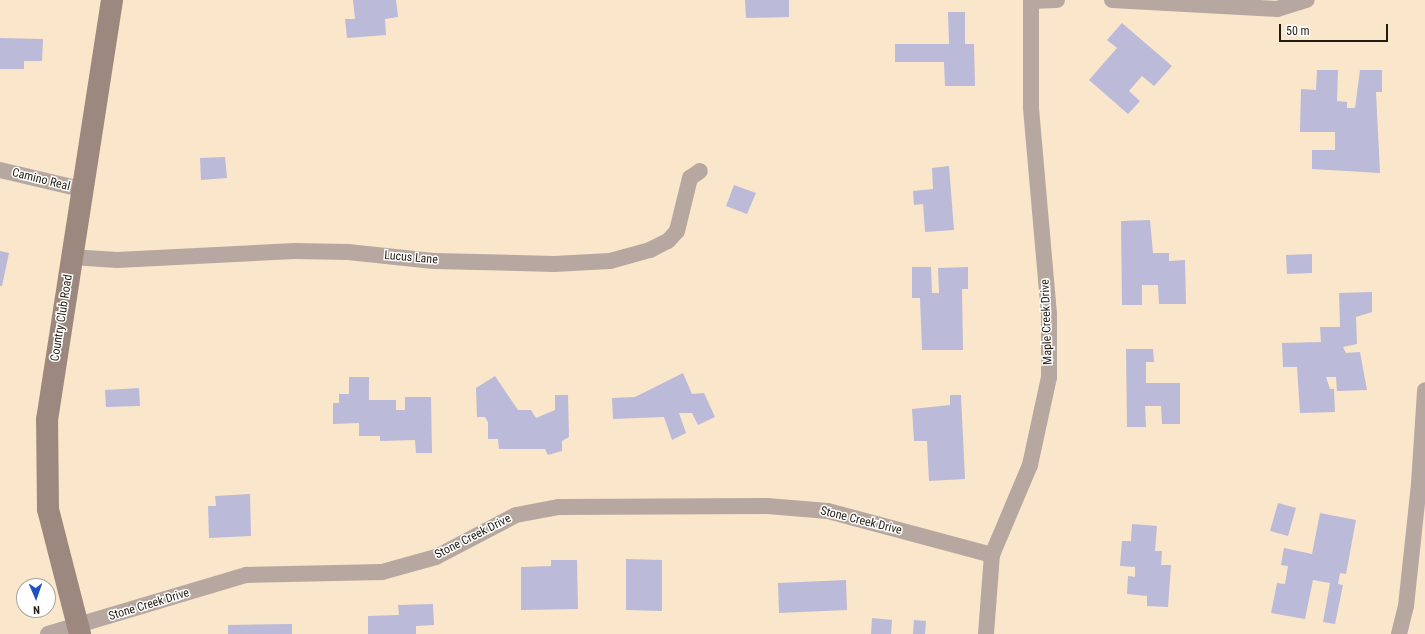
<!DOCTYPE html>
<html>
<head>
<meta charset="utf-8">
<style>
  body { margin:0 }
  #map { position:relative; width:1425px; height:634px; overflow:hidden; background:#fae6ca; font-family:"Roboto Condensed",sans-serif }
  div>[style] { position:absolute }
  [style*='--x'] { left:calc(var(--x)*1px); top:calc(var(--y)*1px); width:calc(var(--w)*1px); rotate:calc(var(--a)*1deg) }
  .building>* { inset:0; background:#bbbad8 }
  .minor>* { height:16px; margin:-8px; padding:0 8px; transform-origin:8px; border-radius:8px; background:#b6a8a1 }
  .secondary>* { height:22px; margin:-11px; padding:0 11px; transform-origin:11px; border-radius:11px; background:#9c887e }
  span { translate:-50% -50%; white-space:nowrap; text-align:center; line-height:1.15; -webkit-text-stroke:3px #fff; paint-order:stroke }
  .street-label { font-size:12px; color:#231c12 }
  .north { position:absolute; left:16px; top:578px; width:40px; height:40px; box-sizing:border-box; background:#fff; border:1px solid #a7a4a0; border-radius:50%; rotate:178deg; font-size:11px; font-weight:700; line-height:16px; text-align:center; color:#231c12 }
  .north::after { content:''; display:block; margin:auto; width:14px; height:18px; background:#1f52bf; clip-path:polygon(50% 0,100% 100%,50% 72%,0 100%) }
  .scale { position:absolute; left:1279px; top:24px; width:109px; height:18px; box-sizing:border-box; border:2px solid #231c12; border-top:0; padding-left:5px; font-size:12px; line-height:14px; white-space:nowrap; color:#231c12; -webkit-text-stroke:3px #fff; paint-order:stroke }
</style>
</head>
<body>
<div id="map">
  <div class="building">
    <i style="clip-path:polygon(353px 0,396px 0,398px 17px,385px 19px,386px 35px,347px 38px,345px 19px,355px 19px)"></i>
    <i style="clip-path:polygon(745px 0,789px 0,789px 17px,746px 18px)"></i>
    <i style="clip-path:polygon(948px 12px,965px 12px,965px 44px,974px 44px,975px 86px,945px 86px,944px 62px,895px 62px,895px 44px,949px 44px)"></i>
    <i style="clip-path:polygon(1122px 23px,1172px 66px,1154px 86px,1142px 76px,1129px 91px,1140px 101px,1128px 114px,1089px 80px,1117px 48px,1107px 40px)"></i>
    <i style="clip-path:polygon(0 38px,43px 39px,42px 61px,24px 61px,24px 69px,0 69px)"></i>
    <i style="clip-path:polygon(1317px 70px,1338px 70px,1337px 101px,1347px 102px,1347px 108px,1355px 108px,1360px 70px,1382px 70px,1382px 92px,1376px 92px,1380px 173px,1312px 169px,1312px 150px,1335px 150px,1335px 132px,1300px 132px,1301px 89px,1316px 90px)"></i>
    <i style="clip-path:polygon(225px 157px,227px 178px,201px 180px,200px 158px)"></i>
    <i style="clip-path:polygon(949px 166px,954px 230px,925px 232px,923px 204px,914px 205px,913px 191px,933px 189px,932px 168px)"></i>
    <i style="clip-path:polygon(734px 185px,756px 193px,747px 214px,726px 206px)"></i>
    <i style="clip-path:polygon(1150px 220px,1153px 253px,1169px 253px,1169px 261px,1185px 260px,1186px 304px,1159px 304px,1158px 285px,1142px 285px,1142px 305px,1122px 305px,1121px 221px)"></i>
    <i style="clip-path:polygon(0 251px,9px 253px,2px 286px,0 286px)"></i>
    <i style="clip-path:polygon(1312px 254px,1312px 273px,1287px 274px,1286px 255px)"></i>
    <i style="clip-path:polygon(912px 267px,931px 267px,932px 293px,939px 293px,938px 268px,968px 267px,968px 289px,962px 289px,963px 350px,922px 350px,920px 298px,912px 298px)"></i>
    <i style="clip-path:polygon(1372px 292px,1372px 312px,1356px 317px,1357px 344px,1343px 347px,1346px 353px,1360px 352px,1367px 390px,1337px 391px,1336px 377px,1326px 377px,1330px 389px,1334px 389px,1335px 412px,1300px 413px,1297px 367px,1283px 367px,1282px 343px,1321px 342px,1320px 327px,1340px 327px,1339px 293px)"></i>
    <i style="clip-path:polygon(1126px 349px,1153px 349px,1154px 362px,1146px 362px,1146px 383px,1180px 383px,1180px 424px,1162px 424px,1161px 406px,1145px 406px,1146px 427px,1127px 427px)"></i>
    <i style="clip-path:polygon(683px 373px,692px 394px,704px 393px,715px 417px,698px 425px,692px 413px,679px 413px,686px 433px,672px 440px,664px 417px,613px 419px,612px 398px,635px 397px)"></i>
    <i style="clip-path:polygon(495px 376px,518px 410px,531px 410px,536px 418px,555px 410px,555px 395px,568px 395px,569px 437px,562px 441px,562px 451px,548px 455px,545px 449px,499px 449px,498px 439px,488px 439px,488px 422px,485px 417px,477px 417px,476px 388px)"></i>
    <i style="clip-path:polygon(349px 377px,369px 377px,369px 400px,396px 400px,396px 410px,405px 410px,405px 397px,431px 397px,432px 453px,416px 453px,415px 440px,380px 441px,380px 436px,359px 436px,359px 423px,333px 424px,333px 403px,339px 403px,339px 394px,349px 394px)"></i>
    <i style="clip-path:polygon(139px 388px,140px 406px,106px 407px,105px 390px)"></i>
    <i style="clip-path:polygon(950px 395px,961px 395px,965px 479px,929px 481px,927px 441px,914px 441px,912px 409px,950px 405px)"></i>
    <i style="clip-path:polygon(250px 494px,251px 536px,209px 538px,208px 506px,216px 506px,215px 496px)"></i>
    <i style="clip-path:polygon(1278px 503px,1296px 508px,1288px 536px,1270px 531px)"></i>
    <i style="clip-path:polygon(1320px 513px,1356px 520px,1346px 574px,1340px 573px,1338px 584px,1343px 585px,1335px 624px,1323px 622px,1330px 583px,1313px 580px,1305px 619px,1271px 613px,1277px 583px,1285px 584px,1288px 566px,1281px 565px,1284px 548px,1312px 554px)"></i>
    <i style="clip-path:polygon(1132px 524px,1157px 526px,1155px 551px,1162px 551px,1161px 565px,1171px 565px,1168px 607px,1147px 606px,1147px 596px,1127px 594px,1128px 576px,1135px 577px,1135px 567px,1120px 566px,1122px 541px,1131px 541px)"></i>
    <i style="clip-path:polygon(626px 559px,662px 560px,662px 611px,626px 610px)"></i>
    <i style="clip-path:polygon(551px 560px,577px 560px,578px 609px,521px 610px,521px 567px,551px 566px)"></i>
    <i style="clip-path:polygon(846px 580px,847px 610px,779px 613px,778px 583px)"></i>
    <i style="clip-path:polygon(433px 604px,434px 625px,416px 626px,416px 634px,368px 634px,368px 616px,399px 615px,398px 605px)"></i>
    <i style="clip-path:polygon(872px 618px,892px 620px,891px 634px,871px 634px)"></i>
    <i style="clip-path:polygon(914px 620px,926px 621px,925px 634px,913px 634px)"></i>
    <i style="clip-path:polygon(292px 624px,292px 634px,228px 634px,228px 625px)"></i>
  </div>
  <div class="minor">
    <i style="--x:1112;--y:0;--w:165;--a:3.1"></i>
    <i style="--x:1277;--y:9;--w:31;--a:-17"></i>
    <i style="--x:0;--y:170;--w:83;--a:13.2"></i>
    <i style="--x:71;--y:257;--w:46;--a:3.7"></i>
    <i style="--x:117;--y:260;--w:178;--a:-2.9"></i>
    <i style="--x:295;--y:251;--w:53;--a:1.1"></i>
    <i style="--x:348;--y:252;--w:86;--a:6"></i>
    <i style="--x:434;--y:261;--w:120;--a:1.4"></i>
    <i style="--x:554;--y:264;--w:56;--a:-3.1"></i>
    <i style="--x:610;--y:261;--w:41;--a:-15.4"></i>
    <i style="--x:650;--y:250;--w:20;--a:-27"></i>
    <i style="--x:668;--y:241;--w:13;--a:-48"></i>
    <i style="--x:677;--y:231;--w:55;--a:-76.2"></i>
    <i style="--x:690;--y:178;--w:12;--a:-35"></i>
    <i style="--x:48;--y:634;--w:207;--a:-16.6"></i>
    <i style="--x:246;--y:575;--w:136;--a:-1.3"></i>
    <i style="--x:382;--y:572;--w:56;--a:-15.5"></i>
    <i style="--x:436;--y:557;--w:90;--a:-27.7"></i>
    <i style="--x:516;--y:515;--w:44;--a:-10.5"></i>
    <i style="--x:559;--y:507;--w:208;--a:-0.3"></i>
    <i style="--x:767;--y:506;--w:61;--a:4.7"></i>
    <i style="--x:828;--y:511;--w:170;--a:15"></i>
    <i style="--x:986;--y:634;--w:79;--a:-85.7"></i>
    <i style="--x:992;--y:555;--w:98;--a:-67.1"></i>
    <i style="--x:1030;--y:465;--w:90;--a:-77.8"></i>
    <i style="--x:1049;--y:377;--w:63;--a:-90"></i>
    <i style="--x:1049;--y:314;--w:208;--a:-95"></i>
    <i style="--x:1031;--y:107;--w:106;--a:-90"></i>
    <i style="--x:1031;--y:1;--w:26;--a:-2"></i>
    <i style="--x:1399;--y:634;--w:29;--a:-76"></i>
    <i style="--x:1406;--y:606;--w:123;--a:-83.9"></i>
    <i style="--x:1419;--y:484;--w:94;--a:-86.3"></i>
  </div>
  <div class="secondary">
    <i style="--x:80;--y:634;--w:129;--a:-104.4"></i>
    <i style="--x:48;--y:509;--w:89;--a:-90.6"></i>
    <i style="--x:47;--y:420;--w:425;--a:-81.2"></i>
  </div>
  <div class="street-label">
    <span style="left:41px;top:180px;rotate:14deg">Camino Real</span>
    <span style="left:411px;top:258px;rotate:5deg">Lucus Lane</span>
    <span style="left:62px;top:318px;rotate:-81deg">Country Club Road</span>
    <span style="left:1047px;top:322px;rotate:-92deg">Maple Creek Drive</span>
    <span style="left:861px;top:521px;rotate:14deg">Stone Creek Drive</span>
    <span style="left:473px;top:537px;rotate:-27deg">Stone Creek Drive</span>
    <span style="left:149px;top:605px;rotate:-17deg">Stone Creek Drive</span>
  </div>
  <div class="north">N</div>
  <div class="scale">50 m</div>
</div>
</body>
</html>
